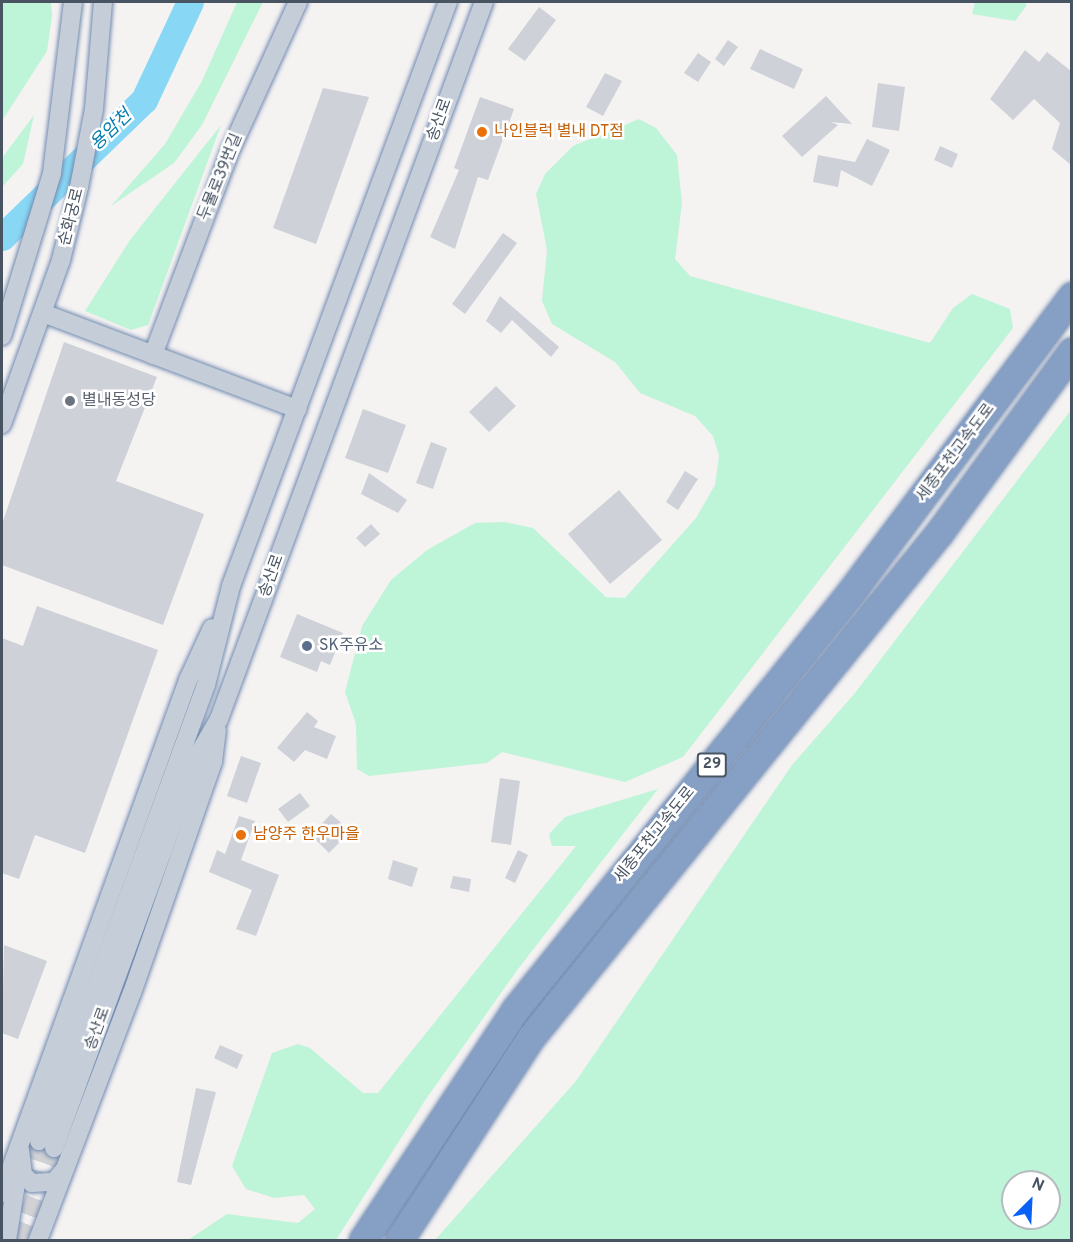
<!DOCTYPE html>
<html>
<head>
<meta charset="utf-8">
<style>
  body { margin:0 }
  #map { position:relative; width:1073px; height:1242px; overflow:hidden; background:#f5f2f2; font-family:Overpass,"Noto Sans KR",sans-serif }
  div>[style] { position:absolute }
  [style*='--x'] { left:calc(var(--x)*1px); top:calc(var(--y)*1px); width:calc(var(--w)*1px); rotate:calc(var(--a)*1deg) }
  .green>* { inset:0; background:#bef4d7 }
  .river>* { height:27px; margin:-13.5px; padding:0 13.5px; transform-origin:13.5px; border-radius:13.5px; background:#88d7f5 }
  .building>* { inset:0; background:#ced1d8 }
  .minor-tunnel>* { height:18px; margin-top:-9px; transform-origin:0; background:repeating-linear-gradient(90deg,#d2d2d5 0 18px,transparent 0 27px) }
  .roads { filter:drop-shadow(0 0 2px #718bb1) drop-shadow(0 0 2px #718bb1) }
  .minor>* { height:18px; margin:-9px; padding:0 9px; transform-origin:9px; border-radius:9px; background:#c5cdd8 }
  .highway>* { height:27px; margin:-13.5px; padding:0 13.5px; transform-origin:13.5px; border-radius:13.5px; background:#86a0c5 }
  .dots>* { width:16px; height:16px; translate:-50% -50%; box-sizing:border-box; border:3px solid #fff; border-radius:50% }
  span { translate:-50% -50%; white-space:nowrap; text-align:center; line-height:1.15; -webkit-text-stroke:5px #fff; paint-order:stroke }
  .shield-label span { padding:2px 4px; background:#fff; border:2px solid; border-radius:4px; -webkit-text-stroke-width:0 }
  .shield-label { font-size:15px; color:#485462; font-weight:700 }
  .street-label { font-size:16px; color:#485462 }
  .food-label { font-size:16px; color:#c56008 }
  .left { translate:0 -50%; text-align:left }
  .worship-label { font-size:16px; color:#5b616d }
  .service-label { font-size:16px; color:#4e5e75 }
  .water-label { font-size:18px; color:#027dac; font-style:italic }
  .frame { position:absolute; inset:0; border:3px solid #485462; pointer-events:none }
  .north { position:absolute; left:1001px; top:1170px; width:60px; height:60px; box-sizing:border-box; background:#fff; border:2px solid #b6bbc0; border-radius:50%; rotate:24deg; font-size:16px; font-weight:700; line-height:24px; text-align:center; color:#485462 }
  .north::after { content:''; display:block; margin:auto; width:21px; height:27px; background:#0961f8; clip-path:polygon(50% 0,100% 100%,50% 72%,0 100%) }
</style>
</head>
<body>
<div id="map">
  <div class="green">
    <i style="clip-path:polygon(2px 2px,51px 2px,52px 16px,47px 51px,2px 121px)"></i>
    <i style="clip-path:polygon(237px 2px,263px 2px,202px 125px,174px 163px,111px 206px,165px 144px,202px 81px)"></i>
    <i style="clip-path:polygon(975px 2px,1024px 2px,1027px 5px,1015px 21px,972px 14px)"></i>
    <i style="clip-path:polygon(34px 115px,23px 164px,2px 187px,2px 158px)"></i>
    <i style="clip-path:polygon(639px 119px,656px 128px,677px 155px,682px 203px,675px 259px,690px 276px,930px 343px,953px 308px,972px 294px,1010px 309px,1013px 328px,683px 757px,625px 782px,502px 752px,487px 763px,369px 776px,357px 769px,356px 724px,345px 692px,362px 626px,391px 580px,427px 550px,475px 523px,504px 522px,533px 528px,606px 597px,625px 598px,696px 518px,715px 485px,719px 456px,713px 436px,695px 416px,640px 393px,615px 362px,552px 324px,542px 301px,547px 250px,536px 194px,545px 174px,573px 146px)"></i>
    <i style="clip-path:polygon(221px 125px,148px 325px,131px 330px,85px 311px,130px 240px)"></i>
    <i style="clip-path:polygon(evenodd,1071px 410px,1071px 1240px,435px 1240px,576px 1081px,792px 765px,855px 693px,1071px 410px,1013px 1182px,1049px 1182px,1049px 1218px,1013px 1218px,1013px 1182px)"></i>
    <i style="clip-path:polygon(658px 789px,518px 969px,426px 1099px,336px 1240px,188px 1240px,227px 1214px,298px 1223px,315px 1209px,304px 1195px,274px 1198px,246px 1189px,232px 1166px,272px 1053px,298px 1044px,310px 1048px,363px 1093px,378px 1093px,576px 846px,552px 846px,549px 834px,565px 817px)"></i>
  </div>
  <div class="river">
    <i style="--x:2;--y:237;--w:197;--a:-44"></i>
    <i style="--x:144;--y:100;--w:108;--a:-64.9"></i>
  </div>
  <div class="building">
    <i style="clip-path:polygon(539px 7px,556px 20px,525px 61px,508px 49px)"></i>
    <i style="clip-path:polygon(728px 40px,738px 47px,724px 66px,715px 59px)"></i>
    <i style="clip-path:polygon(760px 49px,803px 69px,794px 89px,750px 69px)"></i>
    <i style="clip-path:polygon(1025px 50px,1039px 62px,1047px 52px,1071px 71px,1071px 165px,1052px 149px,1060px 123px,1034px 99px,1013px 120px,990px 99px)"></i>
    <i style="clip-path:polygon(698px 53px,711px 62px,698px 82px,684px 73px)"></i>
    <i style="clip-path:polygon(605px 73px,622px 81px,603px 116px,586px 107px)"></i>
    <i style="clip-path:polygon(878px 83px,905px 87px,899px 131px,872px 127px)"></i>
    <i style="clip-path:polygon(323px 88px,369px 97px,316px 244px,273px 228px)"></i>
    <i style="clip-path:polygon(826px 96px,852px 124px,831px 122px,838px 125px,802px 157px,782px 136px)"></i>
    <i style="clip-path:polygon(480px 97px,514px 109px,488px 180px,478px 177px,455px 249px,430px 237px,459px 170px,454px 168px)"></i>
    <i style="clip-path:polygon(867px 139px,890px 150px,872px 186px,841px 170px,838px 187px,813px 182px,818px 155px,855px 162px)"></i>
    <i style="clip-path:polygon(940px 146px,958px 154px,952px 168px,934px 160px)"></i>
    <i style="clip-path:polygon(503px 233px,517px 243px,465px 314px,452px 304px)"></i>
    <i style="clip-path:polygon(500px 296px,559px 347px,551px 357px,512px 320px,501px 333px,486px 321px)"></i>
    <i style="clip-path:polygon(64px 342px,157px 377px,116px 481px,204px 514px,163px 625px,2px 565px,2px 524px)"></i>
    <i style="clip-path:polygon(496px 386px,516px 406px,489px 432px,469px 412px)"></i>
    <i style="clip-path:polygon(363px 409px,406px 425px,388px 473px,345px 458px)"></i>
    <i style="clip-path:polygon(431px 442px,447px 448px,433px 489px,416px 483px)"></i>
    <i style="clip-path:polygon(685px 471px,698px 479px,678px 510px,666px 502px)"></i>
    <i style="clip-path:polygon(369px 473px,407px 500px,398px 513px,361px 494px)"></i>
    <i style="clip-path:polygon(619px 490px,662px 540px,610px 584px,568px 534px)"></i>
    <i style="clip-path:polygon(371px 524px,380px 534px,365px 547px,356px 538px)"></i>
    <i style="clip-path:polygon(37px 606px,158px 650px,85px 853px,35px 835px,19px 879px,2px 873px,2px 638px,23px 646px)"></i>
    <i style="clip-path:polygon(297px 614px,343px 633px,330px 665px,321px 661px,317px 672px,280px 657px)"></i>
    <i style="clip-path:polygon(307px 712px,318px 721px,314px 727px,336px 736px,327px 759px,305px 750px,294px 762px,277px 748px)"></i>
    <i style="clip-path:polygon(241px 756px,261px 763px,247px 803px,227px 796px)"></i>
    <i style="clip-path:polygon(500px 778px,520px 781px,511px 845px,491px 842px)"></i>
    <i style="clip-path:polygon(300px 793px,310px 806px,288px 822px,278px 809px)"></i>
    <i style="clip-path:polygon(331px 814px,346px 827px,341px 832px,346px 836px,329px 853px,311px 835px)"></i>
    <i style="clip-path:polygon(239px 816px,255px 821px,241px 860px,279px 875px,256px 936px,236px 929px,252px 890px,209px 872px,217px 850px,225px 854px)"></i>
    <i style="clip-path:polygon(518px 850px,528px 855px,515px 883px,505px 878px)"></i>
    <i style="clip-path:polygon(393px 860px,418px 868px,412px 887px,388px 879px)"></i>
    <i style="clip-path:polygon(453px 876px,471px 879px,469px 892px,450px 888px)"></i>
    <i style="clip-path:polygon(4px 945px,47px 961px,18px 1039px,2px 1033px)"></i>
    <i style="clip-path:polygon(220px 1045px,243px 1055px,237px 1069px,214px 1058px)"></i>
    <i style="clip-path:polygon(196px 1088px,216px 1092px,191px 1185px,177px 1182px)"></i>
  </div>
  <div class="minor-tunnel">
    <i style="--x:22;--y:1184;--w:46;--a:-68.4"></i>
    <i style="--x:18;--y:1240;--w:99;--a:-68.6"></i>
  </div>
  <div class="roads">
    <div class="minor">
      <i style="--x:43;--y:313;--w:272;--a:20.7"></i>
      <i style="--x:2;--y:336;--w:170;--a:-72.9"></i>
      <i style="--x:52;--y:173;--w:172;--a:-83"></i>
      <i style="--x:153;--y:355;--w:220;--a:-69.3"></i>
      <i style="--x:231;--y:149;--w:162;--a:-65.5"></i>
      <i style="--x:2;--y:424;--w:174;--a:-70.2"></i>
      <i style="--x:61;--y:260;--w:75;--a:-76.1"></i>
      <i style="--x:79;--y:187;--w:79;--a:-79.1"></i>
      <i style="--x:94;--y:109;--w:107;--a:-85.2"></i>
      <i style="--x:39;--y:1141;--w:486;--a:-69.9"></i>
      <i style="--x:206;--y:685;--w:102;--a:-75.8"></i>
      <i style="--x:231;--y:586;--w:623;--a:-69.62"></i>
      <i style="--x:54;--y:1148;--w:419;--a:-69.9"></i>
      <i style="--x:198;--y:755;--w:42;--a:-59.7"></i>
      <i style="--x:219;--y:719;--w:764;--a:-69.72"></i>
      <i style="--x:20;--y:1150;--w:25;--a:83"></i>
      <i style="--x:23;--y:1175;--w:12;--a:42"></i>
      <i style="--x:32;--y:1183;--w:22;--a:-3"></i>
      <i style="--x:54;--y:1182;--w:17;--a:-50"></i>
      <i style="--x:2;--y:1193;--w:546;--a:-70.07"></i>
      <i style="--x:188;--y:680;--w:57;--a:-65.2"></i>
      <i style="--x:7;--y:1240;--w:70;--a:-80.9"></i>
      <i style="--x:38;--y:1240;--w:264;--a:-69.2"></i>
      <i style="--x:132;--y:993;--w:245;--a:-70.7"></i>
      <i style="--x:213;--y:762;--w:32;--a:-83"></i>
    </div>
    <div class="highway">
      <i style="--x:363;--y:1240;--w:276;--a:-56.5"></i>
      <i style="--x:515;--y:1010;--w:535;--a:-51.22"></i>
      <i style="--x:850;--y:593;--w:371;--a:-53.2"></i>
      <i style="--x:399;--y:1240;--w:242;--a:-57"></i>
      <i style="--x:531;--y:1037;--w:648;--a:-51.01"></i>
      <i style="--x:939;--y:533;--w:225;--a:-53.8"></i>
    </div>
  </div>
  <div class="dots">
    <i style="left:482px;top:132px;background:#e8710a"></i>
    <i style="left:70px;top:401px;background:#6b7280"></i>
    <i style="left:307px;top:646px;background:#5c6f8a"></i>
    <i style="left:241px;top:835px;background:#e8710a"></i>
  </div>
  <div class="shield-label">
    <span style="left:712px;top:765px">29</span>
  </div>
  <div class="street-label">
    <span style="left:440px;top:120px;rotate:-70deg">송산로</span>
    <span style="left:221px;top:177px;rotate:-68deg">두물로39번길</span>
    <span style="left:72px;top:217px;rotate:-76deg">순화궁로</span>
    <span style="left:956px;top:453px;rotate:-53deg">세종포천고속도로</span>
    <span style="left:272px;top:576px;rotate:-70deg">송산로</span>
    <span style="left:655px;top:835px;rotate:-51deg">세종포천고속도로</span>
    <span style="left:98px;top:1029px;rotate:-70deg">송산로</span>
  </div>
  <div class="food-label">
    <span class="left" style="left:494px;top:132px">나인블럭 별내 DT점</span>
    <span class="left" style="left:253px;top:835px">남양주 한우마을</span>
  </div>
  <div class="worship-label">
    <span class="left" style="left:82px;top:401px">별내동성당</span>
  </div>
  <div class="service-label">
    <span class="left" style="left:319px;top:646px">SK주유소</span>
  </div>
  <div class="water-label">
    <span style="left:112px;top:131px;rotate:-44deg">용암천</span>
  </div>
  <div class="frame"></div>
  <div class="north">N</div>
</div>
</body>
</html>
